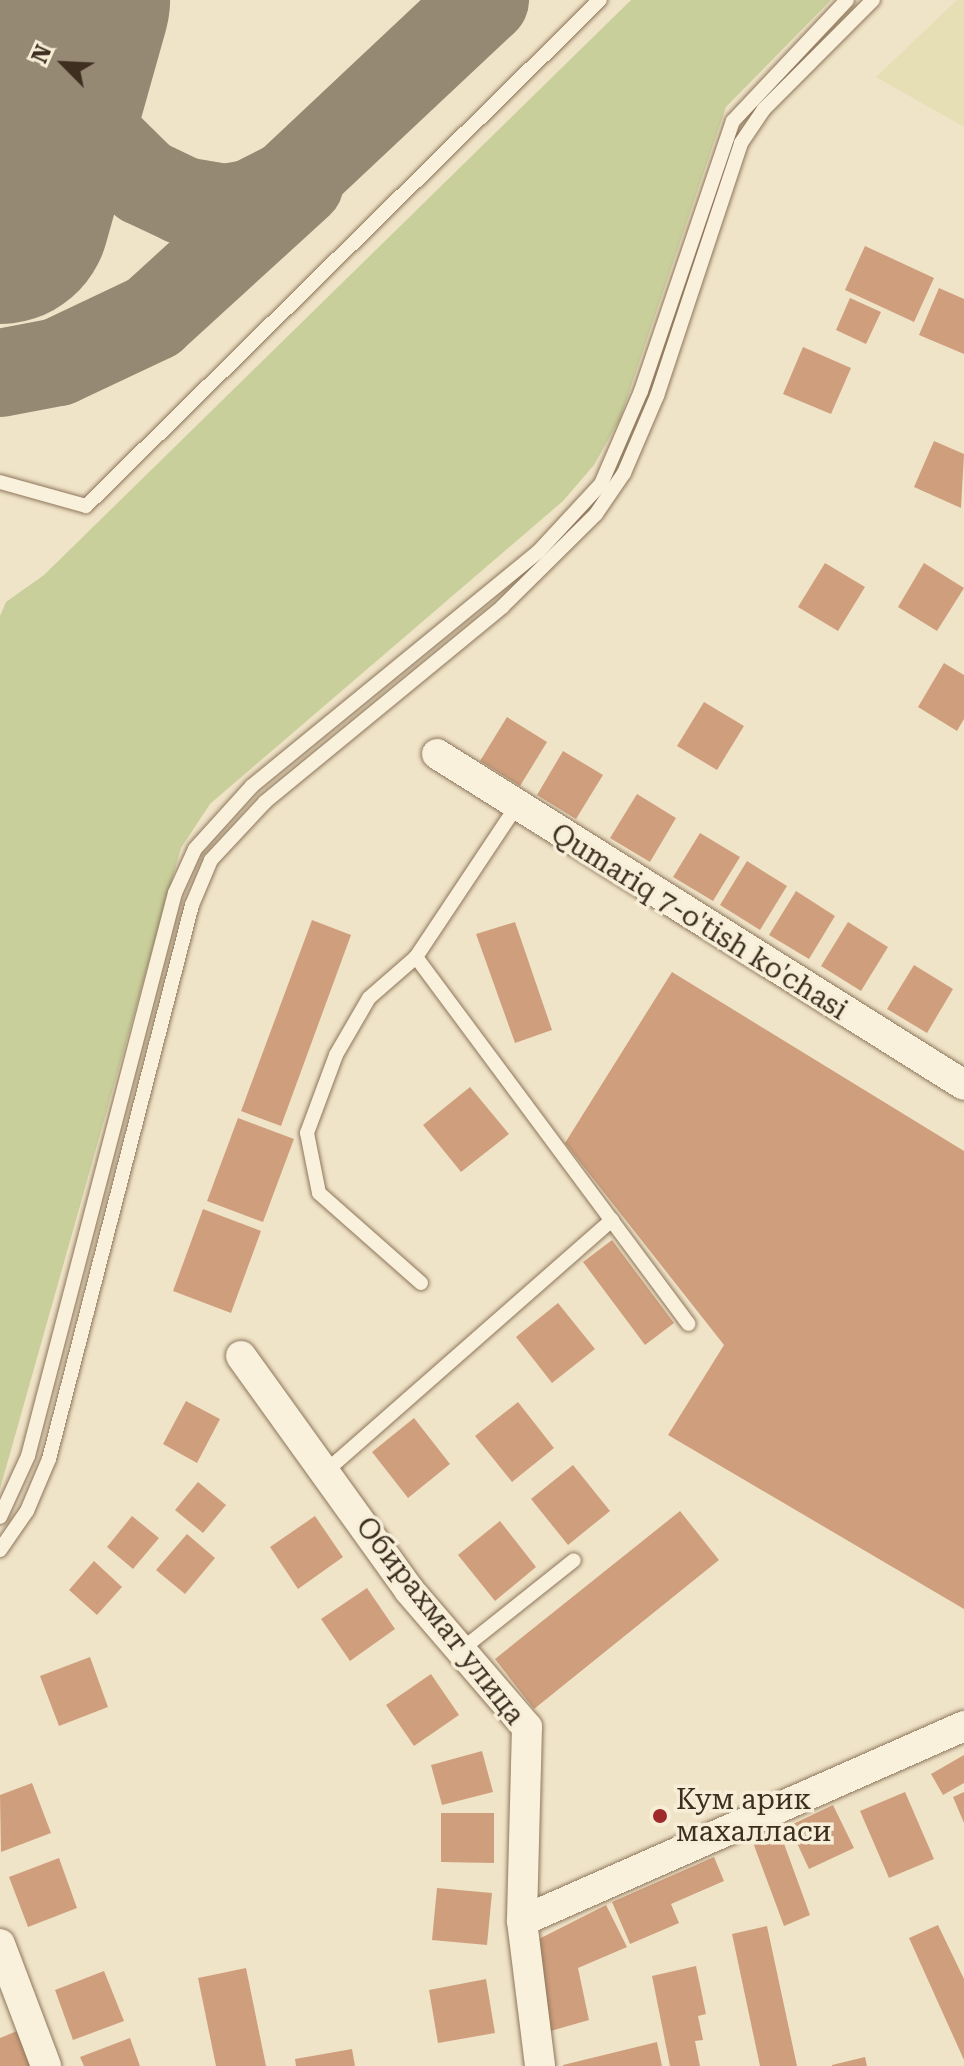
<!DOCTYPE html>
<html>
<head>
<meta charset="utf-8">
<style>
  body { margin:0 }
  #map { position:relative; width:964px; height:2066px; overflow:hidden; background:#f0e4c8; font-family:"Roboto Serif",serif }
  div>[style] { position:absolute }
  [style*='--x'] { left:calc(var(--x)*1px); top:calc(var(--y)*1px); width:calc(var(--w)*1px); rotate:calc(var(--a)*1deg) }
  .farmland>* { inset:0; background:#e6deb5 }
  .green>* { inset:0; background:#c9cf9b }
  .taxiway>* { height:88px; margin:-44px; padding:0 44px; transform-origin:44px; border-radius:44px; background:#968974 }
  .runway>* { height:220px; margin:-110px; padding:0 110px; transform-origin:110px; border-radius:110px; background:#968974 }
  .building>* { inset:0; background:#cf9f7d }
  .roads { filter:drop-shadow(0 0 2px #8d765c) drop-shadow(0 0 2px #8d765c) }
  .lane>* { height:14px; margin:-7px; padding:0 7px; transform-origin:7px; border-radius:7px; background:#faf1dc }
  .street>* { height:30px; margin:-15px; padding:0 15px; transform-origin:15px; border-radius:15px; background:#faf1dc }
  .dots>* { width:22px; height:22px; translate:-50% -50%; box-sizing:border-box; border:4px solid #f7eed8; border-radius:50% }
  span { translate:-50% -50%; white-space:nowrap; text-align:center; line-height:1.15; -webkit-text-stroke:7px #f7eed8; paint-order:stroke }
  .street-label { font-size:28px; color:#3d2e20 }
  .poi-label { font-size:28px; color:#3d2e20 }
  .left { translate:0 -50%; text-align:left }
  .north { position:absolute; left:24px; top:24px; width:80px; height:80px; -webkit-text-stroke:6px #f7eed8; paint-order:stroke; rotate:294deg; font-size:22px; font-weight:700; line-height:32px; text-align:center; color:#3d2e20 }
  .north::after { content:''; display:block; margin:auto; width:28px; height:36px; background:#3d2e20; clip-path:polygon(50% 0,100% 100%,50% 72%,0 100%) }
</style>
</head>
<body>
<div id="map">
  <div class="farmland">
    <i style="clip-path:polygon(957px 0,964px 0,964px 127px,876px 77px)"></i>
  </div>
  <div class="green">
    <i style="clip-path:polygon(631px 0,831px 0,726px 107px,620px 419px,594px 465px,563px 501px,210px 804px,181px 848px,0 1489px,0 616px,6px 602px,44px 575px)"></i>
  </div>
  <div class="taxiway">
    <i style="--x:61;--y:0;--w:57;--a:94"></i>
    <i style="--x:57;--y:57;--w:70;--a:68.2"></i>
    <i style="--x:83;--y:122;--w:86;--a:44.5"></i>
    <i style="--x:144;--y:182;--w:44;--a:25.4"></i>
    <i style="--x:184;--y:201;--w:42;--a:9.7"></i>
    <i style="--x:225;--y:208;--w:27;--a:-10"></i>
    <i style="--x:252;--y:203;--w:42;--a:-27.2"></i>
    <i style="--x:289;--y:184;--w:269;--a:-43.2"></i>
    <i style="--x:0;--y:208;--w:28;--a:-71"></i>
    <i style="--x:0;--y:373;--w:59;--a:-10.7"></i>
    <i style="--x:58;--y:362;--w:105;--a:-25.3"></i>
    <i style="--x:153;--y:317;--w:199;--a:-42.4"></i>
  </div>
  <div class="runway">
    <i style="--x:0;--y:214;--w:222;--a:-74.3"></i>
  </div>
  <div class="building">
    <i style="clip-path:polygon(865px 246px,934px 278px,914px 322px,845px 290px)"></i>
    <i style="clip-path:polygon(939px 288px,964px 299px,964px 354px,919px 335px)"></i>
    <i style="clip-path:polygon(850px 298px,881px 312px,866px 344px,836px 330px)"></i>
    <i style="clip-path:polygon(803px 347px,851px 368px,831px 414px,783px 394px)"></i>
    <i style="clip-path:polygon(934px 441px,964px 454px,961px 508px,914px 487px)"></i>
    <i style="clip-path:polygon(825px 563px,865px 587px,838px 631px,798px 607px)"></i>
    <i style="clip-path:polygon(924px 563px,964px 588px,937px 631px,898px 607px)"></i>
    <i style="clip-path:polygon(944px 663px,964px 675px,964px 719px,957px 731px,918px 707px)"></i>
    <i style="clip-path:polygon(704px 702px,744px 726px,717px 770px,677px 746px)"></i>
    <i style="clip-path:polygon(507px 717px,547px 742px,520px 786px,480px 761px)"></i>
    <i style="clip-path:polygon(563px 751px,603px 775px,576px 819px,537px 795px)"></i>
    <i style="clip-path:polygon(637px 794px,676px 818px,650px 862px,610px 838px)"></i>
    <i style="clip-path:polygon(700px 833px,740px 857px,713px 901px,673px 877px)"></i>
    <i style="clip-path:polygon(747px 861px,787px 886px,760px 930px,720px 905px)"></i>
    <i style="clip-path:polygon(796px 891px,835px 916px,809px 959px,769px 935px)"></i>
    <i style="clip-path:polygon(312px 920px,351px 935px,281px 1126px,241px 1111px)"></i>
    <i style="clip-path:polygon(515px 922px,552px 1030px,515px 1043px,476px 934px)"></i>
    <i style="clip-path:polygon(848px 922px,888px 947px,861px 991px,821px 966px)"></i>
    <i style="clip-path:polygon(914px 965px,953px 989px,927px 1033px,887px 1009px)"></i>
    <i style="clip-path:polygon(672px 972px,964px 1151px,964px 1609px,668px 1435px,724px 1345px,565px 1143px)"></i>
    <i style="clip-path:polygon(470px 1087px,509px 1134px,461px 1172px,423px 1125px)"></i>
    <i style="clip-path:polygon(238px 1118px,294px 1139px,263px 1222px,207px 1201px)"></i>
    <i style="clip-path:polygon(203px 1209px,261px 1231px,231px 1313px,173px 1291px)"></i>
    <i style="clip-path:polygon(612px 1240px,674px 1323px,645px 1345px,583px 1262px)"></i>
    <i style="clip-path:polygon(558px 1303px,595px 1349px,552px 1383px,516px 1337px)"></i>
    <i style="clip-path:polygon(186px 1401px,220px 1419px,197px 1463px,163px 1444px)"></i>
    <i style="clip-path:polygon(518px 1402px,554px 1448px,512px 1482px,475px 1436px)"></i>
    <i style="clip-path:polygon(414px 1418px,450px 1464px,408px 1498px,372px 1452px)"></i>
    <i style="clip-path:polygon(573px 1465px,610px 1511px,568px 1545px,531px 1499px)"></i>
    <i style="clip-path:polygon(198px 1482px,226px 1505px,203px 1533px,175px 1510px)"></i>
    <i style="clip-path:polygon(680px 1511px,719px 1560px,534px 1709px,495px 1659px)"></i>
    <i style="clip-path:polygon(132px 1516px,159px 1538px,133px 1569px,107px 1547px)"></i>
    <i style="clip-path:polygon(315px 1516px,343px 1557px,298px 1589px,270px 1547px)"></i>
    <i style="clip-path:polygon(500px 1521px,536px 1567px,495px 1601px,458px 1555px)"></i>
    <i style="clip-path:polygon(187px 1534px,215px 1558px,185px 1594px,156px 1570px)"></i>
    <i style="clip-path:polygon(94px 1561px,122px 1587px,97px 1615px,69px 1590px)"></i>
    <i style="clip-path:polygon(367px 1588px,395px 1629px,350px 1661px,321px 1619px)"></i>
    <i style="clip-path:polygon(90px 1657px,108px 1707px,59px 1726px,40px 1676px)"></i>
    <i style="clip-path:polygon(431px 1674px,459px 1715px,414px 1746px,386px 1705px)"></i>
    <i style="clip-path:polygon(482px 1751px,493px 1792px,442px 1805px,431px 1765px)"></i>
    <i style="clip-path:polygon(964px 1755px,964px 1783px,943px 1795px,931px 1774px)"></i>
    <i style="clip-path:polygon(32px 1783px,51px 1833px,1px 1852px,0 1795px)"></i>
    <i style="clip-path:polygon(905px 1792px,934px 1859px,889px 1878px,860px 1811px)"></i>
    <i style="clip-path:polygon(964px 1792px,964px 1823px,953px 1797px)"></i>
    <i style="clip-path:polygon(833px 1805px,854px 1848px,809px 1869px,789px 1826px)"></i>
    <i style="clip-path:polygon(441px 1813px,494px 1813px,494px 1863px,441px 1862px)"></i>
    <i style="clip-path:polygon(779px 1830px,810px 1915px,784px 1926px,752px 1840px)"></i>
    <i style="clip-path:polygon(714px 1857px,724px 1881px,671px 1904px,679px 1923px,630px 1944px,612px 1902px)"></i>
    <i style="clip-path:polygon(59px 1858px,77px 1908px,28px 1927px,9px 1877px)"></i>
    <i style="clip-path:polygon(437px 1888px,492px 1893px,487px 1945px,432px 1940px)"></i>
    <i style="clip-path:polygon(606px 1905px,627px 1947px,578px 1968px,589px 2020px,547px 2032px,531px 1943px)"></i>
    <i style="clip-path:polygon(938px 1925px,964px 1979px,964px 2060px,909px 1938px)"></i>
    <i style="clip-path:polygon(767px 1926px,797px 2066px,760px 2066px,732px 1934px)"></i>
    <i style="clip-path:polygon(696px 1966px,706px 2014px,698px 2016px,703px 2040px,695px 2041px,700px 2066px,670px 2066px,652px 1976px)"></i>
    <i style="clip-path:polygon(246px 1968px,266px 2066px,216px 2066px,198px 1978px)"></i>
    <i style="clip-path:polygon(104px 1971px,124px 2021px,73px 2040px,55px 1990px)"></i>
    <i style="clip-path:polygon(486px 1979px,495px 2033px,438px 2043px,429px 1990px)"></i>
    <i style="clip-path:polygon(17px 2031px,31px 2066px,0 2066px,0 2038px)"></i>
    <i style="clip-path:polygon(130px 2038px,140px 2066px,84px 2066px,80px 2057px)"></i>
    <i style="clip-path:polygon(657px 2042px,662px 2066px,563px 2066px,563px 2065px)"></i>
    <i style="clip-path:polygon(352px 2049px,355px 2066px,296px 2066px,295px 2059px)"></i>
    <i style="clip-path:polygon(865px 2057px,867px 2066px,832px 2066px,832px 2065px)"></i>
  </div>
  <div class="roads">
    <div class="lane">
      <i style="--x:0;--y:482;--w:89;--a:15.6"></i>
      <i style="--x:86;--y:506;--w:721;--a:-44.55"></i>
      <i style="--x:516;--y:807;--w:180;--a:123.7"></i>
      <i style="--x:416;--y:957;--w:457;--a:53.4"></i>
      <i style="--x:416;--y:957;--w:62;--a:138.9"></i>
      <i style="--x:369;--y:998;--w:66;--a:120.1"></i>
      <i style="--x:336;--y:1055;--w:83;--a:110.4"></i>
      <i style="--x:307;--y:1133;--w:61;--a:78.7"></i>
      <i style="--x:319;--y:1193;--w:136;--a:41.4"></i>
      <i style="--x:325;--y:1472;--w:382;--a:-41.3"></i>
      <i style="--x:0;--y:1517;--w:67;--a:-65.3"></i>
      <i style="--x:28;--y:1456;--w:582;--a:-75.37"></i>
      <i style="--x:175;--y:893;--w:48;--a:-65.6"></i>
      <i style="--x:195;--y:849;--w:85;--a:-47.9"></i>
      <i style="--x:252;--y:786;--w:370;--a:-39.3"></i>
      <i style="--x:538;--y:552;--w:93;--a:-47.2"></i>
      <i style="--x:601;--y:484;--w:101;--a:-66.7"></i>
      <i style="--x:641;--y:391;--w:285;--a:-71.2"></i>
      <i style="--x:733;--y:121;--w:166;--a:-46.7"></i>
      <i style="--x:0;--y:1550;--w:47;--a:-55.3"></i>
      <i style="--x:27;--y:1511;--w:56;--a:-67.1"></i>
      <i style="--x:49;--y:1459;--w:572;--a:-75.53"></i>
      <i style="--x:192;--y:905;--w:49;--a:-67.1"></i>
      <i style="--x:211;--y:860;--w:79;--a:-47"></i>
      <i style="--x:265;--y:802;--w:307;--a:-39.4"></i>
      <i style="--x:502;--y:607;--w:132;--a:-44.7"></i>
      <i style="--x:596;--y:514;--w:50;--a:-55.7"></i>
      <i style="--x:624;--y:473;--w:84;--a:-66.8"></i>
      <i style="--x:657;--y:396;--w:267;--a:-71.6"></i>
      <i style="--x:741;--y:143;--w:41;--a:-55.9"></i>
      <i style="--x:764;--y:109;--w:154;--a:-45"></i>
      <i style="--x:461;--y:1650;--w:144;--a:-38.5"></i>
    </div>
    <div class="street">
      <i style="--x:437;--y:754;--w:622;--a:32.13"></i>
      <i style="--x:241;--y:1356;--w:288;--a:54.3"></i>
      <i style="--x:409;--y:1590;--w:181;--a:49.3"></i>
      <i style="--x:527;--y:1727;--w:194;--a:91.5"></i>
      <i style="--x:522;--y:1921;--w:146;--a:82.9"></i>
      <i style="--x:522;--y:1921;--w:483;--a:-23.8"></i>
      <i style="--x:0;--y:1944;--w:130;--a:69.3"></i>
    </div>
  </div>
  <div class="dots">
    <i style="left:660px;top:1816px;background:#9e2a2b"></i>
  </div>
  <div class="street-label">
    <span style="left:699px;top:922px;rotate:32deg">Qumariq 7-o'tish ko'chasi</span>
    <span style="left:440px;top:1621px;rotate:52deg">Обирахмат улица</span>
  </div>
  <div class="poi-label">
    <span class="left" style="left:676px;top:1816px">Кум арик<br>махалласи</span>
  </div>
  <div class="north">N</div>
</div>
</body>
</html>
